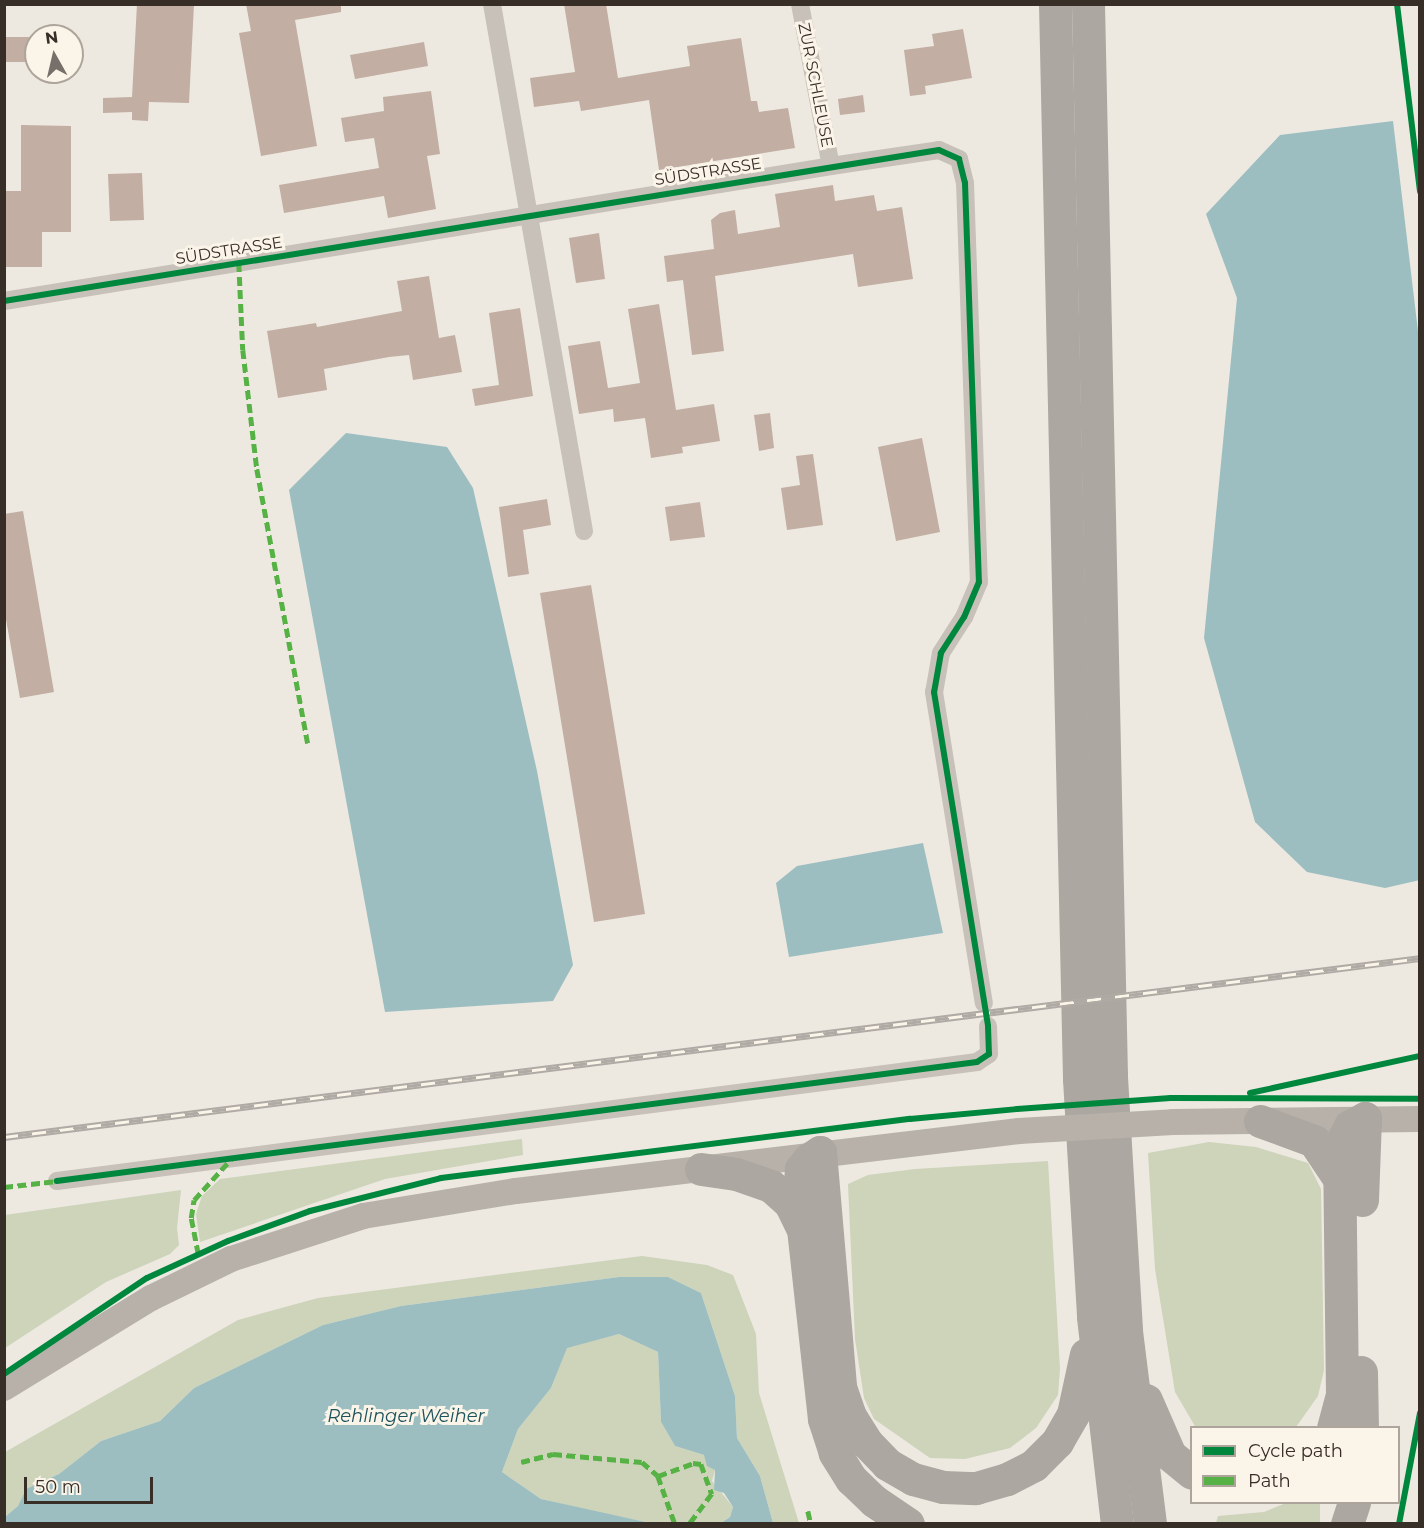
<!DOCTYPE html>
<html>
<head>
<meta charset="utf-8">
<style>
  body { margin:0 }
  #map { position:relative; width:1424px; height:1528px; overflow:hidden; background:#ede9e1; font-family:Montserrat,sans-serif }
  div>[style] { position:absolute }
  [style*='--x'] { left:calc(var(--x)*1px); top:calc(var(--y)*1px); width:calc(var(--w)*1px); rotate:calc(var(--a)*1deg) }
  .green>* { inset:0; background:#cdd4ba }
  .water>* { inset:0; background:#9cbec0 }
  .building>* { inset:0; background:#c2aea2 }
  .street>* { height:18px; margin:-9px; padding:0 9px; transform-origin:9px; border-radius:9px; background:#c7c1b9 }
  .secondary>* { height:26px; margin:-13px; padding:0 13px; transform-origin:13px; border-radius:13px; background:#b7b1aa }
  .highway>* { height:33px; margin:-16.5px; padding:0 16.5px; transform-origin:16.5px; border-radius:16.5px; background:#aca7a0 }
  .rail>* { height:7px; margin-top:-3.5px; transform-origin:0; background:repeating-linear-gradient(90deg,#fbf4e8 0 14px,#afaaa4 0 28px); box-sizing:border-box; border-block:2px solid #afaaa4 }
  .secondary-bridge>* { height:26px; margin:-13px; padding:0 13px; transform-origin:13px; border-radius:13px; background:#b7b1aa }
  .quiet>* { height:4.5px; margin-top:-2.25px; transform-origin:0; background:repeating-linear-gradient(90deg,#56b245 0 9px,transparent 0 13.5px) }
  .cycleway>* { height:6px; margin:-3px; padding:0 3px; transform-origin:3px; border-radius:3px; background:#00873e }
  span { translate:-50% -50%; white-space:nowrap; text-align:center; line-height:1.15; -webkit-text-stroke:6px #fbf4e8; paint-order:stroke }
  .street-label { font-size:16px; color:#382e28 }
  .water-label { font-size:18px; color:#1b525c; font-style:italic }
  .frame { position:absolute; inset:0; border:6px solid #382e28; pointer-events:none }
  .legend { position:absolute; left:1190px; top:1426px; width:210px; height:78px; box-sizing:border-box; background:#fbf4e8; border:2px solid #ada59b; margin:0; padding:8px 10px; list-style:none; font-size:18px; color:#382e28 }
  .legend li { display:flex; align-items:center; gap:12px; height:30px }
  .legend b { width:30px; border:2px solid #ada59b }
  .north { position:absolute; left:24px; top:24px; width:60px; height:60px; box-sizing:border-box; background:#fbf4e8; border:2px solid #ada59b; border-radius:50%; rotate:352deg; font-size:16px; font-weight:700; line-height:24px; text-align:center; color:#382e28 }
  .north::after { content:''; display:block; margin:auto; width:21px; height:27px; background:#776f69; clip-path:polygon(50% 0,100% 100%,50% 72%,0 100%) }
  .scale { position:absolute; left:24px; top:1477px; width:129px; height:27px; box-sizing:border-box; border:3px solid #382e28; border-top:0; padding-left:8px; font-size:18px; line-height:21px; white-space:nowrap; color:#382e28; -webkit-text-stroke:4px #fbf4e8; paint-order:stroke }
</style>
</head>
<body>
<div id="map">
  <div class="green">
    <i style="clip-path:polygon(522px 1139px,523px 1155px,385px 1179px,200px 1242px,196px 1214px,202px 1196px,220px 1179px)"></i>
    <i style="clip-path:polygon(1209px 1142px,1256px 1147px,1308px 1163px,1321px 1189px,1324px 1370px,1318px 1396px,1296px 1427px,1196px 1428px,1175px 1392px,1155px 1269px,1148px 1153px)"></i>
    <i style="clip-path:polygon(1048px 1161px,1060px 1369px,1058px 1395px,1036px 1428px,1010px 1448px,965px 1459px,930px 1458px,874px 1419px,864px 1398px,855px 1339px,848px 1184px,868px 1175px,915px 1169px)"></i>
    <i style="clip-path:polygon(181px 1190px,177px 1228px,179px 1245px,170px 1254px,106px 1282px,5px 1348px,5px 1215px)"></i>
    <i style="clip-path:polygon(642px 1256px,707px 1265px,733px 1275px,756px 1334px,759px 1393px,799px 1523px,773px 1523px,760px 1476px,737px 1438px,735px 1396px,701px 1293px,668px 1277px,619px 1277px,401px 1306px,323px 1325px,194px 1388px,160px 1421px,101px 1441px,59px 1474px,26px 1489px,18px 1506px,5px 1517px,5px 1452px,238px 1320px,318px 1298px)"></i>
    <i style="clip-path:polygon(619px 1334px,658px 1352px,661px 1422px,675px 1446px,704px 1455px,715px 1470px,712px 1481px,733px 1507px,730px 1517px,721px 1523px,650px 1523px,592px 1511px,541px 1499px,502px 1472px,518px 1429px,551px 1388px,567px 1347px)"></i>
    <i style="clip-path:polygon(1286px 1503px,1320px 1503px,1320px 1523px,1216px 1523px,1218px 1516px,1264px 1512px)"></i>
  </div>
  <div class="water">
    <i style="clip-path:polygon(1393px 121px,1420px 348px,1420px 880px,1385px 888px,1307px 872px,1255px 822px,1204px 638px,1237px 298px,1206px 214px,1280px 135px)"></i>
    <i style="clip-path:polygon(346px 433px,447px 447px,473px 488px,537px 771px,573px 965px,553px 1001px,385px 1012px,289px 490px)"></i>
    <i style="clip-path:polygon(923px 843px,943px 933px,789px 957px,776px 883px,797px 866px)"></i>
    <i style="clip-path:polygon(619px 1277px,668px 1277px,701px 1293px,735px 1396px,737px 1438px,760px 1476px,773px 1523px,721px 1523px,730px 1517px,733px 1507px,724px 1493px,714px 1490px,715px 1470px,707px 1466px,704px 1455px,675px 1446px,661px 1422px,658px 1352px,619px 1334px,567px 1348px,551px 1388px,518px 1429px,502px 1472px,541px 1499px,650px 1523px,5px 1523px,5px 1517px,18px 1506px,26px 1489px,59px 1474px,101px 1441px,160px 1421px,194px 1388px,323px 1325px,401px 1306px)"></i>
  </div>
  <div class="building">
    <i style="clip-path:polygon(137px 4px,194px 4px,189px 103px,149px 102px,148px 121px,132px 120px,132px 112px,103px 113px,103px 98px,132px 97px)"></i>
    <i style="clip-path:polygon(246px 4px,341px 4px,341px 12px,295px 20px,317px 146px,261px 156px,239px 33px,251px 31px)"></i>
    <i style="clip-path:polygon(564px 4px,606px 4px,618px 78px,690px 66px,687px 46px,741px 38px,751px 101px,757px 101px,759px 112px,788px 108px,795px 148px,659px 170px,649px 100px,581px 111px,579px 101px,534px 107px,530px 78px,575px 72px)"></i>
    <i style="clip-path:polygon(963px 29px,972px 78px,925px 86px,926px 94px,910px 96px,904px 50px,934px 46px,932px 34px)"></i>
    <i style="clip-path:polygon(4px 37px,36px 37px,36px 62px,4px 62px)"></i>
    <i style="clip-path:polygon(424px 42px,428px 66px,355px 79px,350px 55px)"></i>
    <i style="clip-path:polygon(431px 91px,440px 154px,427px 156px,436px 209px,388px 218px,384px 196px,284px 213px,279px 185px,379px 168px,374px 138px,345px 142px,341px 118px,384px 111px,383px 97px)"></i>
    <i style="clip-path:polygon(863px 95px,865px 112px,840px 115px,838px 99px)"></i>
    <i style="clip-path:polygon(21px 125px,71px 126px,71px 232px,42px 232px,42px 267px,4px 267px,4px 191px,21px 191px)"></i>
    <i style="clip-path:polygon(142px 173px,144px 220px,110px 221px,108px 174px)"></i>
    <i style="clip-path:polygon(833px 185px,835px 201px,874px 195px,877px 211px,902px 207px,913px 279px,858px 287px,853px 254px,715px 276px,724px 351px,692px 355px,683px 280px,667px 282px,664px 256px,714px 249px,711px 220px,720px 213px,735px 210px,738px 234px,780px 227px,775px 194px)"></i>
    <i style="clip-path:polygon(599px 233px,605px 279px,576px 283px,569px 238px)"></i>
    <i style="clip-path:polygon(429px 276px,439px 338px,455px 335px,462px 372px,413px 380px,409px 355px,389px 357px,324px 369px,327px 390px,278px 398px,267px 331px,316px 323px,317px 327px,402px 311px,397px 281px)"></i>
    <i style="clip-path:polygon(659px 304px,676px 410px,714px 404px,720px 441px,682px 447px,683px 453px,651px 458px,645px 418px,614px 422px,613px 409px,579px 414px,568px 346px,600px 341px,608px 388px,640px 383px,628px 309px)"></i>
    <i style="clip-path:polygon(520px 308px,533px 396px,475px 406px,472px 389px,499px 385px,489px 313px)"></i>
    <i style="clip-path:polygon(770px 413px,774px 448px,759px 451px,754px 415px)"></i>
    <i style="clip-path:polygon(922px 438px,940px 532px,896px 541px,878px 447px)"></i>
    <i style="clip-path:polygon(813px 454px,823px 525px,787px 530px,781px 488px,800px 485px,796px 456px)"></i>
    <i style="clip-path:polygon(547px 499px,551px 525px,523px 530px,529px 574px,508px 577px,499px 507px)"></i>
    <i style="clip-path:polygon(700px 502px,705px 537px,670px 541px,665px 507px)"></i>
    <i style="clip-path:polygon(23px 511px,54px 692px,20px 698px,4px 608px,4px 514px)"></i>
    <i style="clip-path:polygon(591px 585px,645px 914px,594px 922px,540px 593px)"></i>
  </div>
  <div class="street">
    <i style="--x:492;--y:4;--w:535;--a:80.1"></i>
    <i style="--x:800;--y:4;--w:165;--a:79.2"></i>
    <i style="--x:4;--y:301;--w:838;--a:-9.27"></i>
    <i style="--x:831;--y:166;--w:109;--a:-8.4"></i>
    <i style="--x:939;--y:150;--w:22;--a:24"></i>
    <i style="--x:959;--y:159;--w:25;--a:76"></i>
    <i style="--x:965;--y:183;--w:399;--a:88"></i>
    <i style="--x:979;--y:582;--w:38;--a:113"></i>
    <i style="--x:964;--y:617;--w:43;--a:122.6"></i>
    <i style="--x:941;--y:653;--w:40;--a:100"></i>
    <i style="--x:934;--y:692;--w:315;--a:80.9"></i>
    <i style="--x:57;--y:1181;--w:928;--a:-7.37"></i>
    <i style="--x:977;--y:1062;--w:14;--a:-34"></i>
    <i style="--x:989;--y:1054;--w:28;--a:-92"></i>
  </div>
  <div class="secondary">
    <i style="--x:1173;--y:1122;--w:247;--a:-0.7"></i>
    <i style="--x:4;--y:1388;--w:172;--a:-31.5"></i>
    <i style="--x:151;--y:1298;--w:89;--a:-26"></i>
    <i style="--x:231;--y:1259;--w:139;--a:-18"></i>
    <i style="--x:363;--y:1216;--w:155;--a:-9.3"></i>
    <i style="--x:516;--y:1191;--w:507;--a:-6.8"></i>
  </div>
  <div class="highway">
    <i style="--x:1055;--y:4;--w:1075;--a:88.72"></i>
    <i style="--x:1079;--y:1079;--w:238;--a:86.6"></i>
    <i style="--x:1093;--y:1317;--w:208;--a:83.4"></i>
    <i style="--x:1088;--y:4;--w:1073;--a:88.77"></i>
    <i style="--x:1111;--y:1077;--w:254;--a:86.6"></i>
    <i style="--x:1126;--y:1331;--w:194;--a:82.9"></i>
    <i style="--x:1260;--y:1121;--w:58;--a:20.3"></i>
    <i style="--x:1314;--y:1141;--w:47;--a:56.3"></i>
    <i style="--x:701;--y:1169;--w:35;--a:8"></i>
    <i style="--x:736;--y:1174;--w:37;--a:19"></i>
    <i style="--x:771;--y:1186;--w:25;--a:42"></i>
    <i style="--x:790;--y:1203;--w:25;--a:64"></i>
    <i style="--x:1362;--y:1200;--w:82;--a:-87.9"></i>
    <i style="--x:1361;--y:1372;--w:56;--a:89"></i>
    <i style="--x:1146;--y:1400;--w:60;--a:66.4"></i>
    <i style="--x:1170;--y:1455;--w:28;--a:39"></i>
    <i style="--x:1333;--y:1428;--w:35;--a:-75"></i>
    <i style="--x:1342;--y:1394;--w:248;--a:-90.7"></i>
    <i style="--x:1339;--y:1146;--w:23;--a:-61"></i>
    <i style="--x:1350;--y:1126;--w:17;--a:-28"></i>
    <i style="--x:908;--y:1524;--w:41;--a:-145.9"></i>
    <i style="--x:874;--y:1501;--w:32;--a:-136"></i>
    <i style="--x:851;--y:1479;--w:31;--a:-122"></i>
    <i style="--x:835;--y:1453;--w:36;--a:-108"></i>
    <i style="--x:824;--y:1419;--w:228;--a:-96.3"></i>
    <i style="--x:799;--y:1192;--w:23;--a:-85"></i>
    <i style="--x:801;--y:1169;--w:13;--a:-51"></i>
    <i style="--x:809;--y:1159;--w:13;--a:-32"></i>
    <i style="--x:820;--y:1152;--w:236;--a:85.1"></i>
    <i style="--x:840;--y:1387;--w:31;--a:71"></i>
    <i style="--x:850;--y:1416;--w:31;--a:58"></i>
    <i style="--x:866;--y:1442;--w:30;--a:46"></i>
    <i style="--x:887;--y:1464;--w:30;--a:30"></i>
    <i style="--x:913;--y:1479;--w:31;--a:15"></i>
    <i style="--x:943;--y:1487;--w:33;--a:2"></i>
    <i style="--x:976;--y:1488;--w:32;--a:-16"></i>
    <i style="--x:1007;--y:1479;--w:30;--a:-27"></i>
    <i style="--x:1034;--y:1465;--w:33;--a:-45"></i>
    <i style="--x:1057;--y:1442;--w:32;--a:-60"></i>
    <i style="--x:1073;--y:1414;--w:61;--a:-77.8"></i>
    <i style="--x:1347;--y:1524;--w:23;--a:-72"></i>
  </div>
  <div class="rail">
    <i style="--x:4;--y:1137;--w:1427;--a:-7.2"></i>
  </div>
  <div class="secondary-bridge">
    <i style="--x:1019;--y:1131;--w:154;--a:-3.3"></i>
  </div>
  <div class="quiet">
    <i style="--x:239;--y:263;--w:87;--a:87.4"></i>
    <i style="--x:243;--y:350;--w:120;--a:83.3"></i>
    <i style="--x:257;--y:469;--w:279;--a:79.5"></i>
    <i style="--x:4;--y:1187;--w:53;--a:-6.5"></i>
    <i style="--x:198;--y:1254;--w:37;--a:-101"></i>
    <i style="--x:191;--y:1218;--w:18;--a:-81"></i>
    <i style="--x:194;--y:1200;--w:57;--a:-47.9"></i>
    <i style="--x:521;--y:1462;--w:33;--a:-14"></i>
    <i style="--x:553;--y:1454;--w:89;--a:5.1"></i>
    <i style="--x:642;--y:1462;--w:21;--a:41"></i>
    <i style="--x:658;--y:1476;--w:51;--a:70.5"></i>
    <i style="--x:658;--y:1476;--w:37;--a:-20"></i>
    <i style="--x:693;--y:1463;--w:8;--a:7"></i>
    <i style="--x:701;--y:1464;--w:32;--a:70"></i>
    <i style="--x:712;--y:1494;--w:38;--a:127"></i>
    <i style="--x:808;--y:1511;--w:13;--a:77"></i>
  </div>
  <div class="cycleway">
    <i style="--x:1397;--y:4;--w:189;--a:83"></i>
    <i style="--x:4;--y:301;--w:947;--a:-9.17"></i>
    <i style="--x:939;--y:150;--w:22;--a:24"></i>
    <i style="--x:959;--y:159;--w:25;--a:76"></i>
    <i style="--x:965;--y:183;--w:399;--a:88"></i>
    <i style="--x:979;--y:582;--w:38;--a:113"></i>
    <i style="--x:964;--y:617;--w:43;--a:122.6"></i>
    <i style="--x:941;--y:653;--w:40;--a:100"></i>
    <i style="--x:934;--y:692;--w:338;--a:80.8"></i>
    <i style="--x:988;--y:1026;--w:28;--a:88"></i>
    <i style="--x:989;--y:1054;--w:14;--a:146"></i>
    <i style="--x:977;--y:1062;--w:928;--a:172.63"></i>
    <i style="--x:1250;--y:1093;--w:174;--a:-12.3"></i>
    <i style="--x:4;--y:1374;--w:172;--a:-33.9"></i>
    <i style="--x:147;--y:1278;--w:89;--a:-24.6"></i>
    <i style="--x:228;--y:1241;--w:87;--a:-20.1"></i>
    <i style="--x:310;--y:1211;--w:135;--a:-14.1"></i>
    <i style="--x:441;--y:1178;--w:473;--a:-7.2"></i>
    <i style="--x:910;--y:1119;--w:107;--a:-5.3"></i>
    <i style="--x:1017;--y:1109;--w:154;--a:-4.1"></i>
    <i style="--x:1171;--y:1098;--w:249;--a:0.2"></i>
    <i style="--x:1399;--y:1524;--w:113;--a:-79.3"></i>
  </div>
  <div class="street-label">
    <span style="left:815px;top:85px;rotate:79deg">ZUR SCHLEUSE</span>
    <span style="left:708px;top:172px;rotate:-9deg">SÜDSTRASSE</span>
    <span style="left:229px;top:251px;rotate:-9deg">SÜDSTRASSE</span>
  </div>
  <div class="water-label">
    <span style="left:406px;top:1416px">Rehlinger Weiher</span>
  </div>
  <div class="frame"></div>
  <ul class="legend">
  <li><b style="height:8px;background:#00873e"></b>Cycle path</li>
  <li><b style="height:8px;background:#56b245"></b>Path</li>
  </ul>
  <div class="north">N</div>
  <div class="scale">50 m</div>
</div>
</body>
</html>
